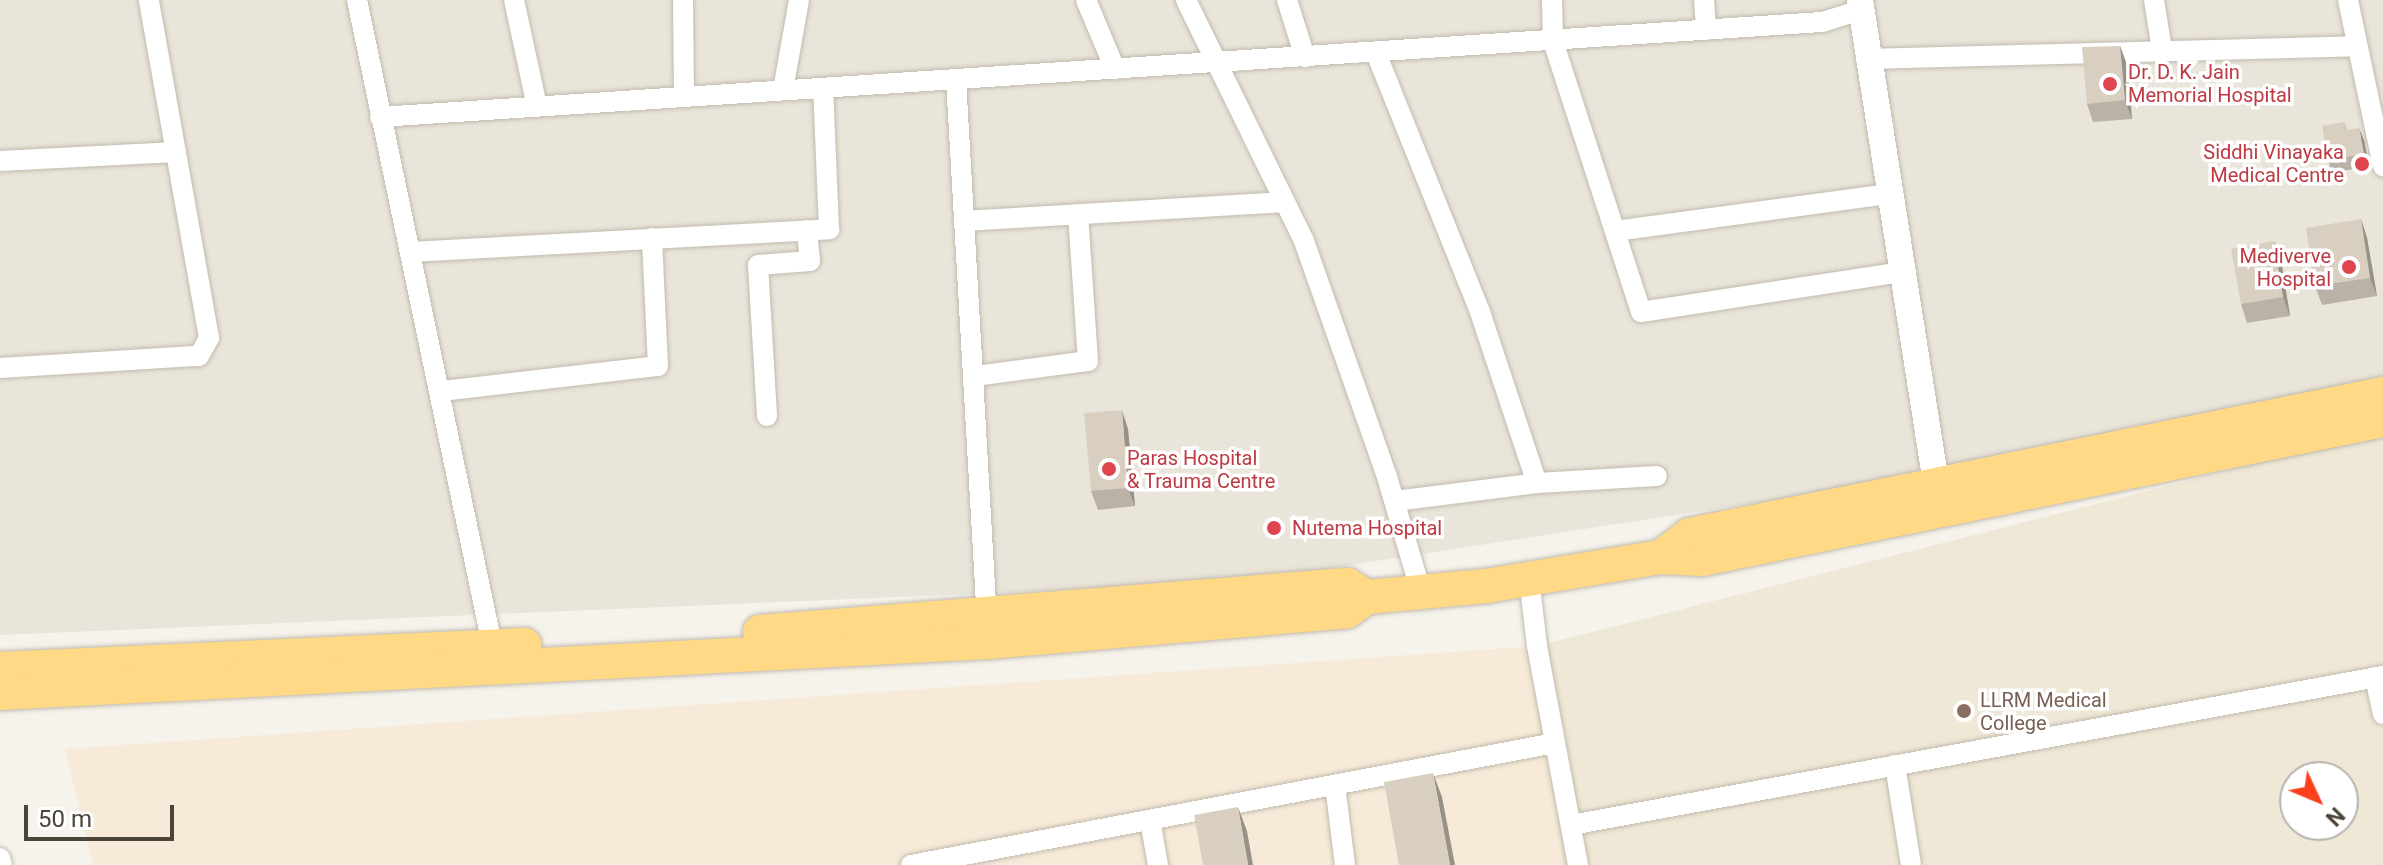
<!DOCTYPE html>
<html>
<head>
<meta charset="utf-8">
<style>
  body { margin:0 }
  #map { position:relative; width:2383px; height:865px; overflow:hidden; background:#f6f3ec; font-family:Roboto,sans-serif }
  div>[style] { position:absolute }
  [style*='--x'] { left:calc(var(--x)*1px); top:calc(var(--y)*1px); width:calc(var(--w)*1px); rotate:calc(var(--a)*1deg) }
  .residential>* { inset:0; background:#eae5da }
  .commercial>* { inset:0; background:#f7ead8 }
  .education>* { inset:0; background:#efe8d6 }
  .roads { filter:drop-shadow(0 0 2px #c2bbae) drop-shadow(0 0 2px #c2bbae) }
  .minor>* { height:20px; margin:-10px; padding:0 10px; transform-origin:10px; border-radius:10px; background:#fff }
  .tertiary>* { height:26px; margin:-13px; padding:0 13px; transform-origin:13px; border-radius:13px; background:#fff }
  .trunk>* { height:34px; margin:-17px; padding:0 17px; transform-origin:17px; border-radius:17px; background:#ffd985 }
  .wall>* { inset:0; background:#bab2a6 }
  .shaded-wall>* { inset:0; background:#979187 }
  .building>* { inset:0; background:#d8cfc1 }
  .dots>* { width:22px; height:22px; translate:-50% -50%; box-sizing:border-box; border:4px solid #fff; border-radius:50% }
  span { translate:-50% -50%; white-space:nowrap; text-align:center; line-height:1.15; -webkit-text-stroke:7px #fff; paint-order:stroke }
  .health-label { font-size:20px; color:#be3a42 }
  .left { translate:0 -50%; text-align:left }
  .right { translate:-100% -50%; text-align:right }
  .education-label { font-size:20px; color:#785e54 }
  .north { position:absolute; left:2279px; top:761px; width:80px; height:80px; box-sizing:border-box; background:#fff; border:2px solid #b7b4b0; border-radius:50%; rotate:134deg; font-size:22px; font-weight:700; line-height:32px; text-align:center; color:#4b4439 }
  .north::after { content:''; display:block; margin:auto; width:28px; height:36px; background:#fc3f1d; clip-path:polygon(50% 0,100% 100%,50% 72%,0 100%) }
  .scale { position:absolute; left:24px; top:805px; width:150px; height:36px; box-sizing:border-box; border:4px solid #4b4439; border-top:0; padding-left:10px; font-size:24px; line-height:28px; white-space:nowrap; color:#4b4439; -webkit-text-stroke:6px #fff; paint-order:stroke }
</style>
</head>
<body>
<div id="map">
  <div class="residential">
    <i style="clip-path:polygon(0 0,2383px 0,2383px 385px,2172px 439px,1232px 583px,0 635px)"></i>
  </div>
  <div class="commercial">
    <i style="clip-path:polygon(1537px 646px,1563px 865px,93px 865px,65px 749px)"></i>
  </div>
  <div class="education">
    <i style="clip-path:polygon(evenodd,2383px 431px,2383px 865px,1563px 865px,1537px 646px,2383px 431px,2295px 777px,2343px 777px,2343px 825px,2295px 825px,2295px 777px)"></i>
  </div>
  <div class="roads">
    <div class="minor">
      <i style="--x:357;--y:0;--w:668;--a:78.17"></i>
      <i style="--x:514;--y:0;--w:108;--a:77.8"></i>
      <i style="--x:683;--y:0;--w:97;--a:89.4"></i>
      <i style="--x:1086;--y:0;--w:75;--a:67.2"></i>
      <i style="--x:1186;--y:0;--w:268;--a:63.9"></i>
      <i style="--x:1304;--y:241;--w:250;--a:70.6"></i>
      <i style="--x:1387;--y:477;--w:120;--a:73.5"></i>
      <i style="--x:1287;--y:0;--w:60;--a:72.5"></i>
      <i style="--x:1552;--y:0;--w:41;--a:88.6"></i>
      <i style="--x:1553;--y:41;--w:285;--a:72"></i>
      <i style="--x:1641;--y:312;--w:263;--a:-8.7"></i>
      <i style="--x:1704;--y:0;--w:30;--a:86"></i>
      <i style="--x:2154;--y:0;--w:51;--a:80.9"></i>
      <i style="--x:2348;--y:0;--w:170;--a:78.1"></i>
      <i style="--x:1376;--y:53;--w:279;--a:68.1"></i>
      <i style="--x:1480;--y:312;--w:180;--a:71.6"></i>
      <i style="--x:1866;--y:59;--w:491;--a:-1.5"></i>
      <i style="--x:956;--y:79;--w:544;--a:86.73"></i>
      <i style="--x:783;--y:90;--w:91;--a:-79.9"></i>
      <i style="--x:380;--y:117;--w:1445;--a:-3.77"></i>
      <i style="--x:1822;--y:22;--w:41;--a:-17.1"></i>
      <i style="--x:0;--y:161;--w:176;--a:-2.9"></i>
      <i style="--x:965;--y:221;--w:320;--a:-3.4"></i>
      <i style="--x:1615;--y:231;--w:275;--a:-7.7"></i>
      <i style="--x:411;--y:252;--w:419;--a:-3.1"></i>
      <i style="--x:829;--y:229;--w:141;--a:-92.4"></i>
      <i style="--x:0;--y:368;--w:199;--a:-3.5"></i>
      <i style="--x:199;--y:356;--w:21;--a:-61"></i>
      <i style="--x:209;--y:338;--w:343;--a:-100.1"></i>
      <i style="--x:975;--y:376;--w:114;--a:-7.6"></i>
      <i style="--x:1088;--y:361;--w:147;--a:-93.9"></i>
      <i style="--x:442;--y:391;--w:217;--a:-6.6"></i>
      <i style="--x:658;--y:366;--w:128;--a:-92.7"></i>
      <i style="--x:767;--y:416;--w:151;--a:-93.4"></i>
      <i style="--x:758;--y:265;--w:52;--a:-4.4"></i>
      <i style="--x:810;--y:261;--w:31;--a:-96"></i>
      <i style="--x:1395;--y:501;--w:143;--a:-7.2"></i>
      <i style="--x:1537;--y:483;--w:120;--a:-3.3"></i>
      <i style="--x:1529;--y:578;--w:68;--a:83.3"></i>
      <i style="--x:1537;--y:646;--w:223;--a:79.4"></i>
      <i style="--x:2375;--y:677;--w:38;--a:78"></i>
      <i style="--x:1895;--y:765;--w:101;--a:80.9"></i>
      <i style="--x:1335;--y:785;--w:81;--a:82.9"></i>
      <i style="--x:1150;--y:820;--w:46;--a:79.9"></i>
      <i style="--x:1571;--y:825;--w:826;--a:-10.4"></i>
      <i style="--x:0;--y:858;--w:7;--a:74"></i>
      <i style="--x:911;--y:865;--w:655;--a:-10.73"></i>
    </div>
    <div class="tertiary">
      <i style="--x:1860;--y:0;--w:508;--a:81.06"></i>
    </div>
    <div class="trunk">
      <i style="--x:1661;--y:557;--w:36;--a:-37"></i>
      <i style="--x:1690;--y:535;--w:707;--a:-11.5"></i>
      <i style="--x:760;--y:632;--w:589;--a:-4.58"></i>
      <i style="--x:1347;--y:585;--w:23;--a:31"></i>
      <i style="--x:0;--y:669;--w:525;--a:-2.62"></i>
      <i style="--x:0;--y:693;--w:989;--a:-2.95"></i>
      <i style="--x:988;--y:642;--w:360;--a:-4.9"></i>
      <i style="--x:1347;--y:611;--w:24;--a:-35"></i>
      <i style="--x:1367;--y:597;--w:120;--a:-5.3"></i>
      <i style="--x:1486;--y:586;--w:177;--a:-9.4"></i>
      <i style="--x:1661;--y:557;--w:41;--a:2.8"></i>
      <i style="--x:1702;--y:559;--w:695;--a:-11.54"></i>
    </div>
  </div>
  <div class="wall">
    <i style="clip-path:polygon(2120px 46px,2127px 65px,2132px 119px,2093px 122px,2087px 104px)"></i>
    <i style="clip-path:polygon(2344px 122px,2347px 130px,2364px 140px,2369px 166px,2332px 173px,2328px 160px)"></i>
    <i style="clip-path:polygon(2361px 219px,2367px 238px,2377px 296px,2322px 305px,2315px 286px)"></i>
    <i style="clip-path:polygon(2274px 241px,2281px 260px,2290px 316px,2247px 323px,2241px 304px)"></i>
    <i style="clip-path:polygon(1128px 429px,1135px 506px,1098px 510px,1091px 491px)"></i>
  </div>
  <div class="shaded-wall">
    <i style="clip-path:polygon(2120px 46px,2127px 65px,2132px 119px,2125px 100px)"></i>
    <i style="clip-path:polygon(2359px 128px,2364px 140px,2369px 166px,2364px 154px)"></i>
    <i style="clip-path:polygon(2361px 219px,2367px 238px,2377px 296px,2370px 278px)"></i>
    <i style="clip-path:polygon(2274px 241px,2281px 260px,2290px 316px,2283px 297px)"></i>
    <i style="clip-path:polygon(1122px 410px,1128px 429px,1135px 506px,1128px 488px)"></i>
    <i style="clip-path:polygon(1433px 773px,1442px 797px,1455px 865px,1450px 865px)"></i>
    <i style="clip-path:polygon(1238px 807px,1247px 831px,1253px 865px,1248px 865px)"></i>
  </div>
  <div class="building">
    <i style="clip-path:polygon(2120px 46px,2125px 100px,2087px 104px,2082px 47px)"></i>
    <i style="clip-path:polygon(2344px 122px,2346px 130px,2359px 128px,2364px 154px,2328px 160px,2322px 126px)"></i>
    <i style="clip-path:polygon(2361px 219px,2370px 278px,2315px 286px,2306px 228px)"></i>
    <i style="clip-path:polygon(2274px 241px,2283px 297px,2241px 304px,2231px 249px)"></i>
    <i style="clip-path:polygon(1122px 410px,1128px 488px,1091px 491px,1084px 413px)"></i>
    <i style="clip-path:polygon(1433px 773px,1450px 865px,1399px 865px,1384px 782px)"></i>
    <i style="clip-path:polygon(1238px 807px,1248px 865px,1203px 865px,1194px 815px)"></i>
  </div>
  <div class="dots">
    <i style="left:2110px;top:84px;background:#e0444e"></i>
    <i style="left:2362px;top:164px;background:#e0444e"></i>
    <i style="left:2349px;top:267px;background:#e0444e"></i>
    <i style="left:1109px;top:469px;background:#e0444e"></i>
    <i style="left:1274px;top:528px;background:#e0444e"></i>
    <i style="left:1964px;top:711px;background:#8d6e63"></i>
  </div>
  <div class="health-label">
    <span class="left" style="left:2128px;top:84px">Dr. D. K. Jain<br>Memorial Hospital</span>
    <span class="right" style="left:2344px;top:164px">Siddhi Vinayaka<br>Medical Centre</span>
    <span class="right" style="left:2331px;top:268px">Mediverve<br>Hospital</span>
    <span class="left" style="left:1127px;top:470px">Paras Hospital<br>&amp; Trauma Centre</span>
    <span class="left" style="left:1292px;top:528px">Nutema Hospital</span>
  </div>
  <div class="education-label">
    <span class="left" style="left:1980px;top:712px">LLRM Medical<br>College</span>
  </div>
  <div class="north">N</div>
  <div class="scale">50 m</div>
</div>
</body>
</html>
